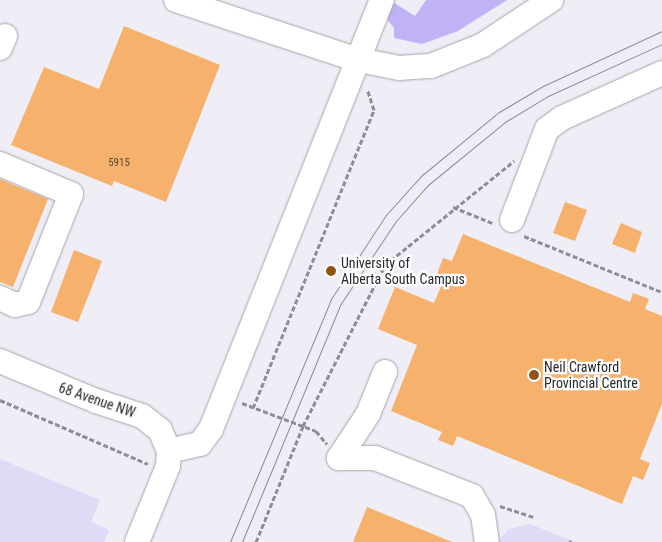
<!DOCTYPE html>
<html>
<head>
<meta charset="utf-8">
<style>
  body { margin:0 }
  #map { position:relative; width:662px; height:542px; overflow:hidden; background:#efeef6; font-family:"Roboto Condensed",sans-serif }
  div>[style] { position:absolute }
  [style*='--x'] { left:calc(var(--x)*1px); top:calc(var(--y)*1px); width:calc(var(--w)*1px); rotate:calc(var(--a)*1deg) }
  .green>* { inset:0; background:#dfdaf5 }
  .forest>* { inset:0; background:#c0b2f5 }
  .building>* { inset:0; background:#f6b16c }
  .path>* { height:3px; margin-top:-1.5px; transform-origin:0; background:repeating-linear-gradient(90deg,#8f8e94 0 5px,transparent 0 7.5px) }
  .roads { filter:drop-shadow(0 0 1px #a5a4ac) drop-shadow(0 0 1px #a5a4ac) }
  .minor>* { height:24px; margin:-12px; padding:0 12px; transform-origin:12px; border-radius:12px; background:#fff }
  .tram>* { height:1px; margin:-0.5px; padding:0 0.5px; transform-origin:0.5px; border-radius:0.5px; background:#8e8d93 }
  .dots>* { width:14px; height:14px; translate:-50% -50%; box-sizing:border-box; border:2px solid #fff; border-radius:50% }
  span { translate:-50% -50%; white-space:nowrap; text-align:center; line-height:1.15; -webkit-text-stroke:4.5px #fff; paint-order:stroke }
  .number-label { font-size:11px; color:#5c4a3b }
  .number-label span { -webkit-text-stroke-width:0 }
  .poi-label { font-size:14px; color:#29282b }
  .left { translate:0 -50%; text-align:left }
  .street-label { font-size:14px; color:#29282b }
</style>
</head>
<body>
<div id="map">
  <div class="green">
    <i style="clip-path:polygon(0 459px,100px 500px,91px 522px,109px 530px,104px 542px,0 542px)"></i>
    <i style="clip-path:polygon(530px 524px,575px 542px,497px 542px,509px 529px)"></i>
  </div>
  <div class="forest">
    <i style="clip-path:polygon(426px 0,507px 0,458px 31px,422px 44px,394px 38px,394px 28px,387px 19px,393px 2px,415px 16px)"></i>
  </div>
  <div class="building">
    <i style="clip-path:polygon(124px 26px,220px 65px,166px 202px,114px 181px,112px 186px,11px 145px,44px 67px,99px 89px)"></i>
    <i style="clip-path:polygon(0 179px,48px 199px,13px 287px,0 282px)"></i>
    <i style="clip-path:polygon(565px 202px,587px 210px,575px 241px,553px 233px)"></i>
    <i style="clip-path:polygon(621px 223px,642px 232px,635px 253px,612px 244px)"></i>
    <i style="clip-path:polygon(463px 234px,630px 302px,633px 293px,649px 299px,645px 309px,662px 316px,662px 404px,640px 459px,650px 463px,643px 480px,633px 476px,622px 504px,457px 436px,453px 446px,438px 440px,442px 432px,391px 411px,417px 345px,378px 329px,395px 287px,434px 303px,445px 277px,437px 274px,443px 258px,452px 261px)"></i>
    <i style="clip-path:polygon(74px 250px,102px 261px,78px 322px,51px 312px)"></i>
    <i style="clip-path:polygon(367px 507px,452px 542px,353px 542px)"></i>
  </div>
  <div class="path">
    <i style="--x:453;--y:207;--w:45;--a:22"></i>
    <i style="--x:524;--y:236;--w:149;--a:22.1"></i>
    <i style="--x:0;--y:400;--w:161;--a:23.4"></i>
    <i style="--x:242;--y:403;--w:79;--a:20.7"></i>
    <i style="--x:316;--y:431;--w:17;--a:50"></i>
    <i style="--x:253;--y:408;--w:322;--a:-67.9"></i>
    <i style="--x:374;--y:110;--w:22;--a:-108"></i>
    <i style="--x:500;--y:506;--w:35;--a:18"></i>
    <i style="--x:256;--y:542;--w:125;--a:-67.9"></i>
    <i style="--x:303;--y:426;--w:181;--a:-63"></i>
    <i style="--x:385;--y:265;--w:166;--a:-38.9"></i>
    <i style="--x:570;--y:542;--w:2;--a:-63"></i>
  </div>
  <div class="roads">
    <div class="minor">
      <i style="--x:176;--y:0;--w:193;--a:18.2"></i>
      <i style="--x:359;--y:60;--w:41;--a:11.3"></i>
      <i style="--x:399;--y:68;--w:32;--a:-4"></i>
      <i style="--x:431;--y:66;--w:56;--a:-22"></i>
      <i style="--x:483;--y:45;--w:82;--a:-33.5"></i>
      <i style="--x:0;--y:48;--w:13;--a:-67"></i>
      <i style="--x:0;--y:164;--w:77;--a:22.9"></i>
      <i style="--x:71;--y:194;--w:116;--a:111.7"></i>
      <i style="--x:28;--y:302;--w:13;--a:167"></i>
      <i style="--x:15;--y:305;--w:17;--a:-155"></i>
      <i style="--x:512;--y:220;--w:97;--a:-69"></i>
      <i style="--x:547;--y:129;--w:19;--a:-36"></i>
      <i style="--x:562;--y:118;--w:110;--a:-24.2"></i>
      <i style="--x:0;--y:361;--w:104;--a:22.6"></i>
      <i style="--x:96;--y:401;--w:48;--a:18.1"></i>
      <i style="--x:142;--y:416;--w:23;--a:38"></i>
      <i style="--x:160;--y:430;--w:23;--a:67"></i>
      <i style="--x:169;--y:451;--w:15;--a:94"></i>
      <i style="--x:168;--y:466;--w:82;--a:112.2"></i>
      <i style="--x:385;--y:372;--w:45;--a:112"></i>
      <i style="--x:368;--y:414;--w:53;--a:123.4"></i>
      <i style="--x:339;--y:458;--w:36;--a:0"></i>
      <i style="--x:375;--y:458;--w:104;--a:21.4"></i>
      <i style="--x:472;--y:496;--w:22;--a:60"></i>
      <i style="--x:483;--y:515;--w:27;--a:82"></i>
      <i style="--x:169;--y:451;--w:32;--a:-13"></i>
      <i style="--x:200;--y:444;--w:19;--a:-54"></i>
      <i style="--x:211;--y:429;--w:462;--a:-68.3"></i>
    </div>
  </div>
  <div class="tram">
    <i style="--x:230;--y:542;--w:263;--a:-67.4"></i>
    <i style="--x:331;--y:299;--w:100;--a:-56.8"></i>
    <i style="--x:386;--y:215;--w:52;--a:-48.1"></i>
    <i style="--x:421;--y:176;--w:101;--a:-39.4"></i>
    <i style="--x:499;--y:112;--w:51;--a:-30.6"></i>
    <i style="--x:543;--y:86;--w:131;--a:-24.8"></i>
    <i style="--x:242;--y:542;--w:256;--a:-67.5"></i>
    <i style="--x:340;--y:305;--w:101;--a:-56.3"></i>
    <i style="--x:396;--y:221;--w:48;--a:-48.4"></i>
    <i style="--x:428;--y:185;--w:99;--a:-39.3"></i>
    <i style="--x:505;--y:122;--w:50;--a:-31.2"></i>
    <i style="--x:548;--y:96;--w:125;--a:-24.5"></i>
  </div>
  <div class="dots">
    <i style="left:331px;top:271px;background:#915218"></i>
    <i style="left:534px;top:375px;background:#915218"></i>
  </div>
  <div class="number-label">
    <span style="left:119px;top:163px">5915</span>
  </div>
  <div class="poi-label">
    <span class="left" style="left:341px;top:271px">University of<br>Alberta South Campus</span>
    <span class="left" style="left:544px;top:375px">Neil Crawford<br>Provincial Centre</span>
  </div>
  <div class="street-label">
    <span style="left:97px;top:400px;rotate:19deg">68 Avenue NW</span>
  </div>
</div>
</body>
</html>
